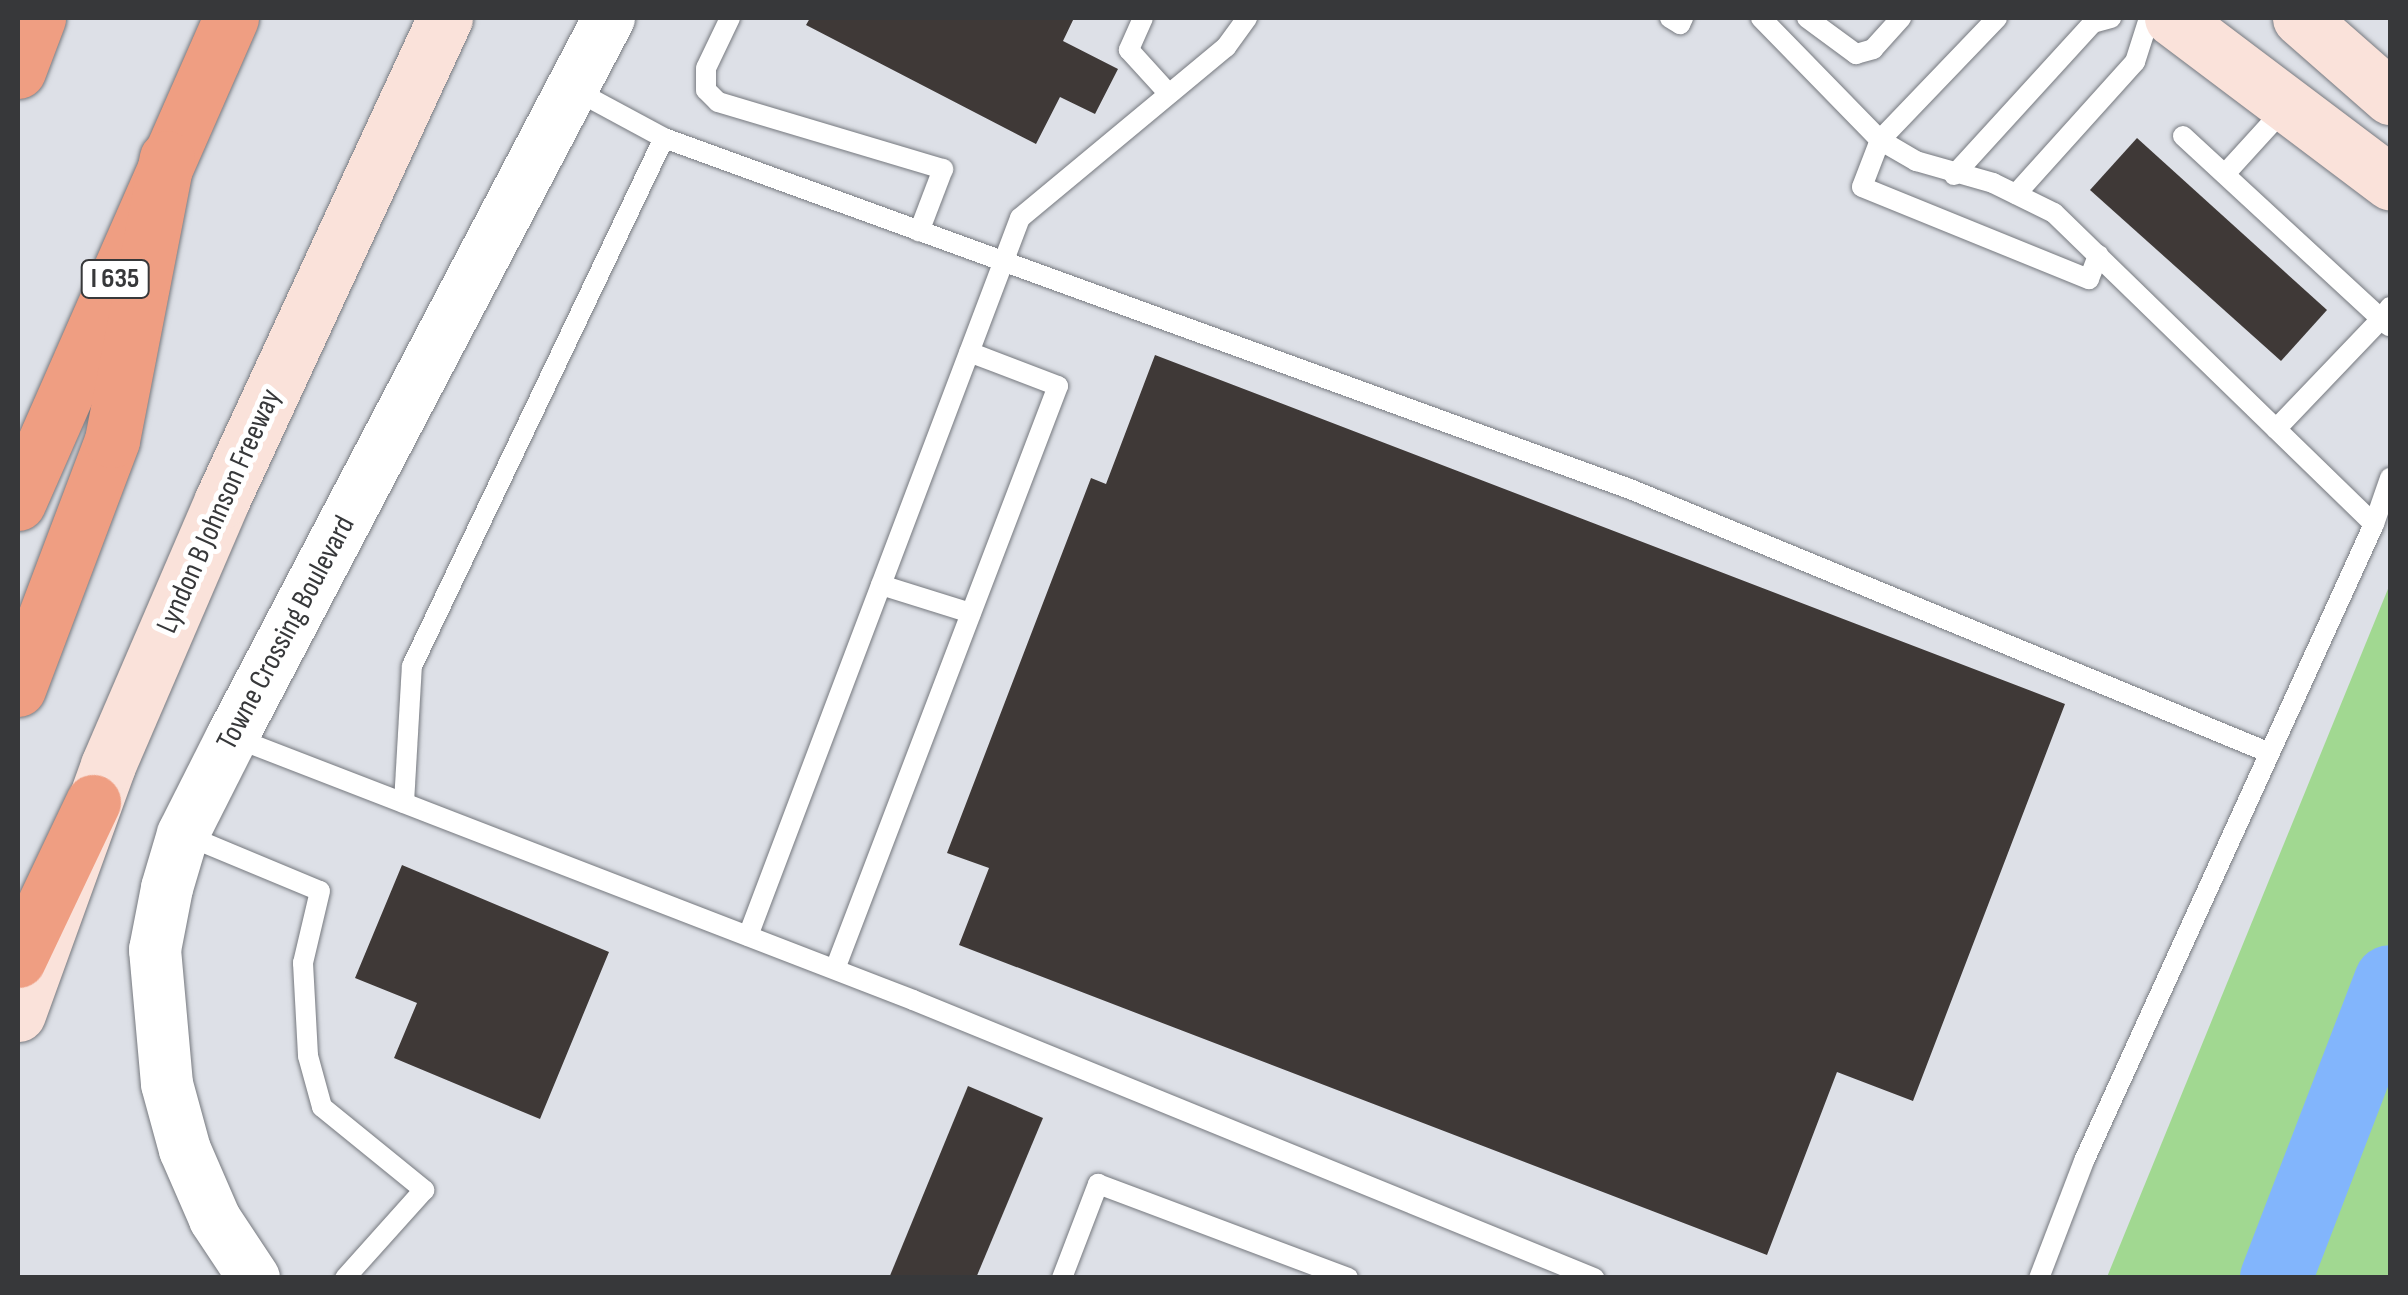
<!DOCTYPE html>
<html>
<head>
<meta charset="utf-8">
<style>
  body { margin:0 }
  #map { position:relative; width:2408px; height:1295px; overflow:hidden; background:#dde0e7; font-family:"Sofia Sans Condensed",sans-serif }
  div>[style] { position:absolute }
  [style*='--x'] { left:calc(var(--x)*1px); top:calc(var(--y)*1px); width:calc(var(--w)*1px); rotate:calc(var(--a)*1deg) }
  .green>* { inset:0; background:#a1d891 }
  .river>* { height:72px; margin:-36px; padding:0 36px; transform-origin:36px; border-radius:36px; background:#82b5fc }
  .building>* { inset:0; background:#3f3937 }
  .roads { filter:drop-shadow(0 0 2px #76797f) drop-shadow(0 0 2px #76797f) }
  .service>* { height:20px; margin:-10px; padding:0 10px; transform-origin:10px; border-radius:10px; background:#fff }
  .tertiary>* { height:52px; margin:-26px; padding:0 26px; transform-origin:26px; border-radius:26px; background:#fff }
  .secondary>* { height:55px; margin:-27.5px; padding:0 27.5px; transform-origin:27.5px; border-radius:27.5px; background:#fae2da }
  .motorway>* { height:55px; margin:-27.5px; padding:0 27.5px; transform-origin:27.5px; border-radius:27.5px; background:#ef9e82 }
  span { translate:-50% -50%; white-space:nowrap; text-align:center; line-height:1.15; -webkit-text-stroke:10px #fff; paint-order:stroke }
  .shield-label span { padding:2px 8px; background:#fff; border:2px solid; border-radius:8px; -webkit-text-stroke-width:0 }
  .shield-label { font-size:28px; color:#37383a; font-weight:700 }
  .street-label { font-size:30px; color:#37383a }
  .frame { position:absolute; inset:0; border:20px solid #37383a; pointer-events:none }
</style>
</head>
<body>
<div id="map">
  <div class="green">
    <i style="clip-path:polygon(2390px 584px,2390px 1277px,2107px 1277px)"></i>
  </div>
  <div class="river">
    <i style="--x:2276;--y:1278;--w:318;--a:-69"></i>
  </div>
  <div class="building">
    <i style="clip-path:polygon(810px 18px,1074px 18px,1063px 41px,1118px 69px,1095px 114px,1060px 97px,1036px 144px,806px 25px)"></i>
    <i style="clip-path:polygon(2137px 138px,2327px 310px,2281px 361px,2090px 190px)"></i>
    <i style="clip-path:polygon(1155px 355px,2065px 704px,1913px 1101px,1837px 1072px,1767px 1255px,959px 945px,989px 868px,947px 853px,1091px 478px,1106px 484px)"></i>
    <i style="clip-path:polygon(402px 865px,609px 952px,540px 1119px,394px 1058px,417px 1003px,355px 978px)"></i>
    <i style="clip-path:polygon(968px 1086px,1043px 1118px,976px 1278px,889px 1278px)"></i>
  </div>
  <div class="roads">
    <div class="service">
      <i style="--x:730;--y:18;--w:55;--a:115.6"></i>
      <i style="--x:706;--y:68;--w:22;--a:90"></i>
      <i style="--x:706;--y:90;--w:17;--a:45"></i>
      <i style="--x:718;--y:102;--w:235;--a:16.6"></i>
      <i style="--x:943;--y:169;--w:67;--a:110.9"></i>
      <i style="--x:1143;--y:18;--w:35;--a:114"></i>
      <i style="--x:1129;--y:50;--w:59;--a:47.7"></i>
      <i style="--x:1670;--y:18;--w:12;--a:31"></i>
      <i style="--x:1680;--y:24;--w:7;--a:-63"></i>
      <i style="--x:1761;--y:18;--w:170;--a:45.7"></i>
      <i style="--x:1880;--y:140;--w:42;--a:30.3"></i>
      <i style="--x:1916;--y:161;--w:80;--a:15.9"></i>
      <i style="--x:1993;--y:183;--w:68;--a:26.2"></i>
      <i style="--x:2054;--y:213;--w:446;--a:44.2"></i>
      <i style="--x:2374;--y:524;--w:700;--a:114.48"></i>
      <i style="--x:2084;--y:1161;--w:125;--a:111"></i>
      <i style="--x:1807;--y:18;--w:61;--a:36.3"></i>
      <i style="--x:1856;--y:54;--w:18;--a:-16"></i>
      <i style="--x:1873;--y:49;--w:42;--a:-47.9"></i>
      <i style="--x:1997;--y:18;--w:169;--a:133.8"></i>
      <i style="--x:1880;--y:140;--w:50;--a:111"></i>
      <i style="--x:1862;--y:187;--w:245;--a:22.1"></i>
      <i style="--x:2089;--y:279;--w:26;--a:-69"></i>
      <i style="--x:573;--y:89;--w:103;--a:28.3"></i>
      <i style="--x:664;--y:138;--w:1028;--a:19.97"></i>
      <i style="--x:1630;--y:489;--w:692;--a:22.42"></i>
      <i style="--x:2183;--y:136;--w:270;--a:42.7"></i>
      <i style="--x:2381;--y:319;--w:15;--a:-53"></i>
      <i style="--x:2225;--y:174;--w:89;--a:-47.7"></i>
      <i style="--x:1954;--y:175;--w:206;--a:-47.6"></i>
      <i style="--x:2093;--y:23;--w:19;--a:-16"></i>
      <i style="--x:2016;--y:194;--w:178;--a:-48"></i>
      <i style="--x:2135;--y:62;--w:46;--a:-72.3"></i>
      <i style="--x:2276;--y:429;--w:152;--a:-46.3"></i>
      <i style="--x:2381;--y:319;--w:11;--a:41"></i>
      <i style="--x:2374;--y:524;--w:49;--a:-70.8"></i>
      <i style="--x:881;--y:585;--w:94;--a:17.3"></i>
      <i style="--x:233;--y:737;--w:729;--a:21.14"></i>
      <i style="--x:913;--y:1000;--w:736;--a:22.21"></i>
      <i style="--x:404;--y:803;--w:137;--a:-86.7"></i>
      <i style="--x:412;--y:666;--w:585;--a:-64.49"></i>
      <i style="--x:183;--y:834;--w:148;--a:22.6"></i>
      <i style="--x:320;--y:891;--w:74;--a:103.3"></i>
      <i style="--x:303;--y:963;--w:93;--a:86.9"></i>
      <i style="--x:308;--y:1056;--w:53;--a:74.6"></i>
      <i style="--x:322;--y:1107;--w:132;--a:39.1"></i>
      <i style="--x:424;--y:1190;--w:118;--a:131.9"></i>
      <i style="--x:748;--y:936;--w:768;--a:-69.25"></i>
      <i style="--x:1020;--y:218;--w:268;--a:-39.7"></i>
      <i style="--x:1226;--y:47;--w:36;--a:-54"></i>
      <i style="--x:835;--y:969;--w:624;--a:-69.07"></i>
      <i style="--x:1058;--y:386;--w:95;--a:-159.1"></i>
      <i style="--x:1062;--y:1278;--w:101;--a:-69"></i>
      <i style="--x:1098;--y:1184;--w:267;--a:20.6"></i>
    </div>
    <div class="tertiary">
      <i style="--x:254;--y:1278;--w:71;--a:-123.5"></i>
      <i style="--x:215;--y:1219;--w:75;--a:-113.5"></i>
      <i style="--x:185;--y:1150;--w:68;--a:-105.3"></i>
      <i style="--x:167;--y:1084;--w:135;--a:-95.1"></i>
      <i style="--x:155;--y:950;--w:63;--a:-79"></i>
      <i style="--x:167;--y:888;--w:56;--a:-73.5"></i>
      <i style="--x:183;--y:834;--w:109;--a:-63.2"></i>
      <i style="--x:232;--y:737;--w:812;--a:-62.33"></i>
    </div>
    <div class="secondary">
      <i style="--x:2172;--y:18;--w:273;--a:37"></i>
      <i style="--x:2300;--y:18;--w:120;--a:41.3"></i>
      <i style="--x:18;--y:1014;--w:265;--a:-70.1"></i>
      <i style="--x:108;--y:765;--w:288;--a:-66.7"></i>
      <i style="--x:222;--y:500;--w:531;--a:-65.17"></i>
    </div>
    <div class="motorway">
      <i style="--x:18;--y:71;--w:57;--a:-69.3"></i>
      <i style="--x:18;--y:503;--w:530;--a:-66.29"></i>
      <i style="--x:18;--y:689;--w:266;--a:-69.3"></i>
      <i style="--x:112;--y:440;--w:287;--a:-79"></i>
      <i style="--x:18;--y:960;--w:175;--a:-64.6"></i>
    </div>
  </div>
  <div class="shield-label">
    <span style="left:115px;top:279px">I 635</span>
  </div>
  <div class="street-label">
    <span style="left:219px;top:511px;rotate:-66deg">Lyndon B Johnson Freeway</span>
    <span style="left:286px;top:633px;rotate:-62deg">Towne Crossing Boulevard</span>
  </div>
  <div class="frame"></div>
</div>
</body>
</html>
